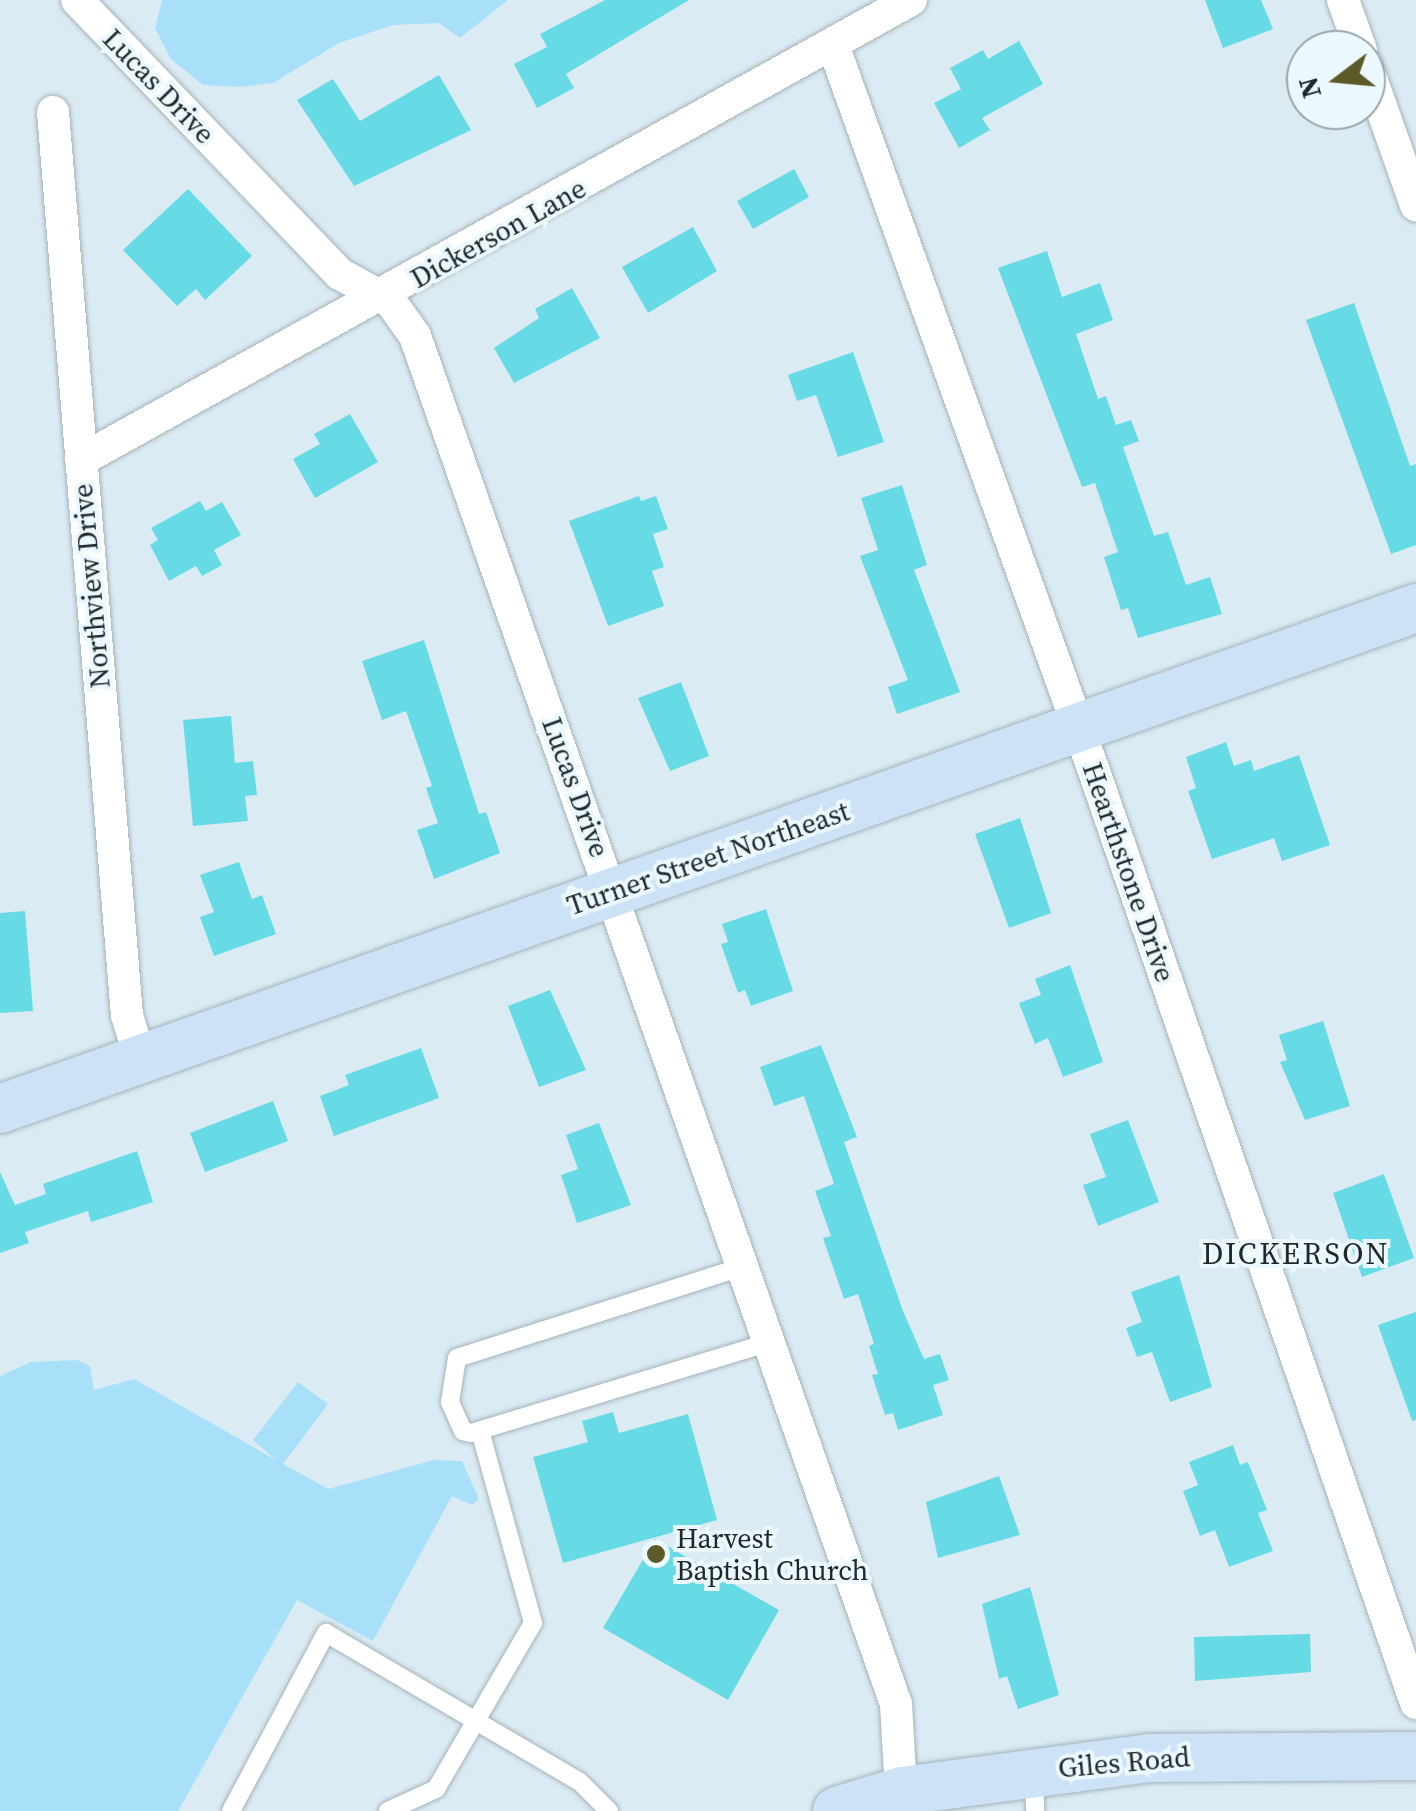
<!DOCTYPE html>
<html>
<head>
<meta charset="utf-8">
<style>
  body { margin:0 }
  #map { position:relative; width:1416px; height:1811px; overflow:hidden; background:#dbebf3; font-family:"Source Serif 4",serif }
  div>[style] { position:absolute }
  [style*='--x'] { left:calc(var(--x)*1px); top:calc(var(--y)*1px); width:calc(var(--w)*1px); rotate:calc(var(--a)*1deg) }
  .green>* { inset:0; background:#a8e0f9 }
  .building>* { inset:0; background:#67dbe5 }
  .roads { filter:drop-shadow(0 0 2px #a4b3ba) drop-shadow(0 0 2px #a4b3ba) }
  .lane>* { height:18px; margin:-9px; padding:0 9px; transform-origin:9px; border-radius:9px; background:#fff }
  .street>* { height:32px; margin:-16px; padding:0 16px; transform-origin:16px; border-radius:16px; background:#fff }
  .secondary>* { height:48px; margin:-24px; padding:0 24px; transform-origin:24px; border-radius:24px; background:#cee2f7 }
  .dots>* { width:28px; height:28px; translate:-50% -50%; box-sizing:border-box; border:5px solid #ebf8fe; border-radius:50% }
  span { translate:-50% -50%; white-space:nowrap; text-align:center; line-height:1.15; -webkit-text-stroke:8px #ebf8fe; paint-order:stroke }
  .street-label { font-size:28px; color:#21282a }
  .poi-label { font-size:28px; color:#21282a }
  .left { translate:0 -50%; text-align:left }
  .neighbourhood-label { font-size:30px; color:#21282a; letter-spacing:2.5px }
  .north { position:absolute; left:1286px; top:30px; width:100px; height:100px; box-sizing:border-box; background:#ebf8fe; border:2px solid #9aa5a9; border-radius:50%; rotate:254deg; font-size:28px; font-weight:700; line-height:40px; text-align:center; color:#21282a }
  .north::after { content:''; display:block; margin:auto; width:35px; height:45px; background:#5b5b27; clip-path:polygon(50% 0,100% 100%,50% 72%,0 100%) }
</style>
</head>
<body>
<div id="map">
  <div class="green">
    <i style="clip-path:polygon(162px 0,508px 0,460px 38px,439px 23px,393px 25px,339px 43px,273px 83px,239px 87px,203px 85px,171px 59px,155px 28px)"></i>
    <i style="clip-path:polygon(77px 1360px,90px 1366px,94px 1390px,134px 1379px,276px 1460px,253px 1440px,298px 1382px,328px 1404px,283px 1464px,328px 1489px,434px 1460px,462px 1461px,479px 1499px,472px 1505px,452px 1496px,373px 1641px,297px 1600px,178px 1811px,0 1811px,0 1376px,31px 1362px)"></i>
  </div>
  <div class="building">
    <i style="clip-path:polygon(605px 0,689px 0,566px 74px,574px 88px,537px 108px,514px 64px,547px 47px,540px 34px)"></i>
    <i style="clip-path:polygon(1205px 0,1261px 0,1273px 29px,1223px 48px)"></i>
    <i style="clip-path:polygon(1019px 41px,1043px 84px,982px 118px,990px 130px,959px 148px,934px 103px,961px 89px,950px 68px,983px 50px,988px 59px)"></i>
    <i style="clip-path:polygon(439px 75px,471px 130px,354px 186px,297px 100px,333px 79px,360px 121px)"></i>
    <i style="clip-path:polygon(794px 169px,809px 197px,753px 229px,737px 201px)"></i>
    <i style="clip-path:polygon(188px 189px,252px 256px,205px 300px,196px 289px,177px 306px,123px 250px)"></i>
    <i style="clip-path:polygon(693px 227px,717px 271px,648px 313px,622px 267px)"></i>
    <i style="clip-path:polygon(1047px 251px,1062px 297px,1100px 283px,1113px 320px,1076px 334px,1098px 399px,1106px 396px,1116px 425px,1131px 420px,1139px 441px,1123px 447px,1154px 536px,1168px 532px,1186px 585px,1210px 577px,1222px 614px,1138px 638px,1128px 608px,1121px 610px,1104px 557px,1118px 552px,1095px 483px,1082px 487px,998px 268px)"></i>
    <i style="clip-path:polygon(572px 288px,600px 338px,514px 383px,494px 348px,539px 318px,535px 309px)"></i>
    <i style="clip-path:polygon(1354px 303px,1410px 466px,1416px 464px,1416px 545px,1391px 554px,1306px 320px)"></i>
    <i style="clip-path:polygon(853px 352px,884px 442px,838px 457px,816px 395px,797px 401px,788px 375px)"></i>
    <i style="clip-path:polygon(350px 414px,378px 462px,315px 498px,293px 459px,320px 444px,314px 434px)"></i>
    <i style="clip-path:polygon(902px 485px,927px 565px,914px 570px,960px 692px,897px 714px,888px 687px,908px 680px,860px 556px,878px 550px,861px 498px)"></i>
    <i style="clip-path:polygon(639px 496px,641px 501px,656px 496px,668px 529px,653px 534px,664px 567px,652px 571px,664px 606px,608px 626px,569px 521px)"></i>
    <i style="clip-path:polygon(200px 501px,206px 511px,222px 502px,241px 535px,214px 550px,222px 565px,202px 576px,196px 566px,169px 581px,150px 545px,158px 540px,151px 528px)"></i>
    <i style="clip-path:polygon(424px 640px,479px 814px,486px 812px,500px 853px,434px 879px,417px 830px,438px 823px,426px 788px,432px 786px,406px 711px,382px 720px,362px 661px)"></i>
    <i style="clip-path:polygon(681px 682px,709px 756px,670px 771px,638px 698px)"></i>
    <i style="clip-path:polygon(231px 716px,235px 763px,253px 761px,257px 795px,245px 796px,248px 821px,193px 826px,183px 720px)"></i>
    <i style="clip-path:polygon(1226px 742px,1234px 766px,1251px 760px,1254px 771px,1299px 755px,1330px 845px,1282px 861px,1274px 838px,1212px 859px,1188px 791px,1196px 788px,1186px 757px)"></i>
    <i style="clip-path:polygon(1020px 818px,1051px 913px,1009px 928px,975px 834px)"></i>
    <i style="clip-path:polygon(239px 862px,252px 899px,262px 895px,276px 934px,214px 956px,200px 917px,214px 912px,200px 875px)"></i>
    <i style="clip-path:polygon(766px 909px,793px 991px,751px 1006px,745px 990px,738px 993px,721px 944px,728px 942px,722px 924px)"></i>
    <i style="clip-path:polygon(25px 911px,33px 1011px,0 1013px,0 913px)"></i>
    <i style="clip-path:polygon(1070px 965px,1103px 1062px,1063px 1077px,1048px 1038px,1035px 1044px,1019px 1003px,1041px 995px,1035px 979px)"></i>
    <i style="clip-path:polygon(550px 990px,586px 1070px,539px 1087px,508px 1006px)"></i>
    <i style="clip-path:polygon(1323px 1021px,1350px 1106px,1305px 1120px,1280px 1062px,1287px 1060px,1279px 1035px)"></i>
    <i style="clip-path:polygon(821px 1045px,857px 1137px,844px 1142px,903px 1311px,924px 1359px,940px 1354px,949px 1380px,933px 1385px,943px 1415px,898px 1430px,893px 1413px,885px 1415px,872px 1375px,878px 1374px,869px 1346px,874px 1344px,858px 1294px,844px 1299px,823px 1238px,831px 1236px,815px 1191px,834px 1184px,804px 1096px,774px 1106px,760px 1067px)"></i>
    <i style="clip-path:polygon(421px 1048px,439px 1098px,334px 1136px,320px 1096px,349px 1085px,345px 1075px)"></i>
    <i style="clip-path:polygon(273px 1101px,288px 1141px,205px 1172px,190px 1133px)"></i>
    <i style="clip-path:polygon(1128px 1120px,1159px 1202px,1098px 1226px,1083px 1185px,1106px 1177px,1090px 1134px)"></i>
    <i style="clip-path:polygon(599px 1123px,631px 1205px,577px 1223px,561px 1175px,578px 1169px,566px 1135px)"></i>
    <i style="clip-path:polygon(137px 1151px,153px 1202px,91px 1222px,88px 1211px,25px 1232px,29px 1243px,0 1253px,0 1172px,15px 1205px,46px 1194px,43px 1184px)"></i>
    <i style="clip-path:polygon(1384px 1174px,1414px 1258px,1362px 1277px,1333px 1193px)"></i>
    <i style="clip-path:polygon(1179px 1275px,1212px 1387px,1170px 1402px,1152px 1352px,1137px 1357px,1126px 1328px,1142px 1322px,1131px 1292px)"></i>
    <i style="clip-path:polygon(1416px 1312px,1416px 1420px,1412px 1421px,1378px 1325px)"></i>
    <i style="clip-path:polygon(613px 1412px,619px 1433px,688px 1414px,717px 1520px,563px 1563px,533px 1457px,588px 1442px,582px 1421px)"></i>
    <i style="clip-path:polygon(1233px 1445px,1240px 1465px,1248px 1462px,1267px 1510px,1258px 1513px,1273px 1551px,1229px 1567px,1215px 1530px,1200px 1536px,1183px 1491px,1198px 1485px,1189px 1462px)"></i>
    <i style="clip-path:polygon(999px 1476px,1020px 1535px,938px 1558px,926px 1502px)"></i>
    <i style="clip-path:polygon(655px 1539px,779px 1610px,728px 1700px,603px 1628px)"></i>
    <i style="clip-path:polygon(1030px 1587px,1059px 1695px,1018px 1709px,1007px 1676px,999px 1679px,982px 1604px)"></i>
    <i style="clip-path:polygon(1310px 1634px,1311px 1672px,1195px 1681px,1194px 1637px)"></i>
  </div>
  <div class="roads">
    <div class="lane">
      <i style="--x:745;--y:1266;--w:302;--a:162.3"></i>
      <i style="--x:457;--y:1358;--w:45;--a:99"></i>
      <i style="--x:450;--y:1402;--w:32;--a:66"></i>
      <i style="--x:463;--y:1431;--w:8;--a:14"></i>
      <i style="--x:471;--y:1433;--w:313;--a:-16.9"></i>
      <i style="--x:1034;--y:1777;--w:34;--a:88"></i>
      <i style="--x:231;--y:1811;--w:202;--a:-61.9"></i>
      <i style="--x:326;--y:1633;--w:294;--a:30.4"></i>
      <i style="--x:580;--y:1782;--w:41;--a:45"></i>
      <i style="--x:388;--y:1811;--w:53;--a:-24.6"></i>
      <i style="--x:436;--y:1789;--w:192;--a:-59.7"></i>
      <i style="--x:533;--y:1623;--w:199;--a:-105.4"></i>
    </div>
    <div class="street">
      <i style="--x:77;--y:0;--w:380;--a:46.2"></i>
      <i style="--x:340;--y:274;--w:58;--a:28.8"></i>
      <i style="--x:391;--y:302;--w:42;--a:54.8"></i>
      <i style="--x:415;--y:336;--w:1450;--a:70.63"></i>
      <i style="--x:896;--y:1704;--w:105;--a:86.7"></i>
      <i style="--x:1343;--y:0;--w:53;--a:70.2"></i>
      <i style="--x:833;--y:45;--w:775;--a:70.23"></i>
      <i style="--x:1095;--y:774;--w:983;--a:70.94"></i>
      <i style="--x:1366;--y:64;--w:150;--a:70.5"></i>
      <i style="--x:53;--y:112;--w:906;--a:85.32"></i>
      <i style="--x:127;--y:1015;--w:45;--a:73.2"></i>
      <i style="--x:81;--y:460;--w:949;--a:-29"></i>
    </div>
    <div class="secondary">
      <i style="--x:0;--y:1109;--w:1502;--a:-19.48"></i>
      <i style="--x:837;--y:1811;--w:68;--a:-17.1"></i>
      <i style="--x:902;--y:1791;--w:250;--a:-7.6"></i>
      <i style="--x:1150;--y:1758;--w:266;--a:-0.4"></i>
    </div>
  </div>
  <div class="dots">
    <i style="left:656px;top:1554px;background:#5b5b27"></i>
  </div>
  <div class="street-label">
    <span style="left:159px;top:86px;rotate:46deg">Lucas Drive</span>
    <span style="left:498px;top:233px;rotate:-29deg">Dickerson Lane</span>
    <span style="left:91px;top:586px;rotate:-95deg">Northview Drive</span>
    <span style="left:576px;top:787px;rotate:70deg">Lucas Drive</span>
    <span style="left:708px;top:858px;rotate:-19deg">Turner Street Northeast</span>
    <span style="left:1129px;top:872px;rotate:71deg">Hearthstone Drive</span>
    <span style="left:1124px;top:1762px;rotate:-5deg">Giles Road</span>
  </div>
  <div class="poi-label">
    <span class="left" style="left:676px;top:1554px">Harvest<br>Baptish Church</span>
  </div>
  <div class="neighbourhood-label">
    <span style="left:1296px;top:1254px">DICKERSON</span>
  </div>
  <div class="north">N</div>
</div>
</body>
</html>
